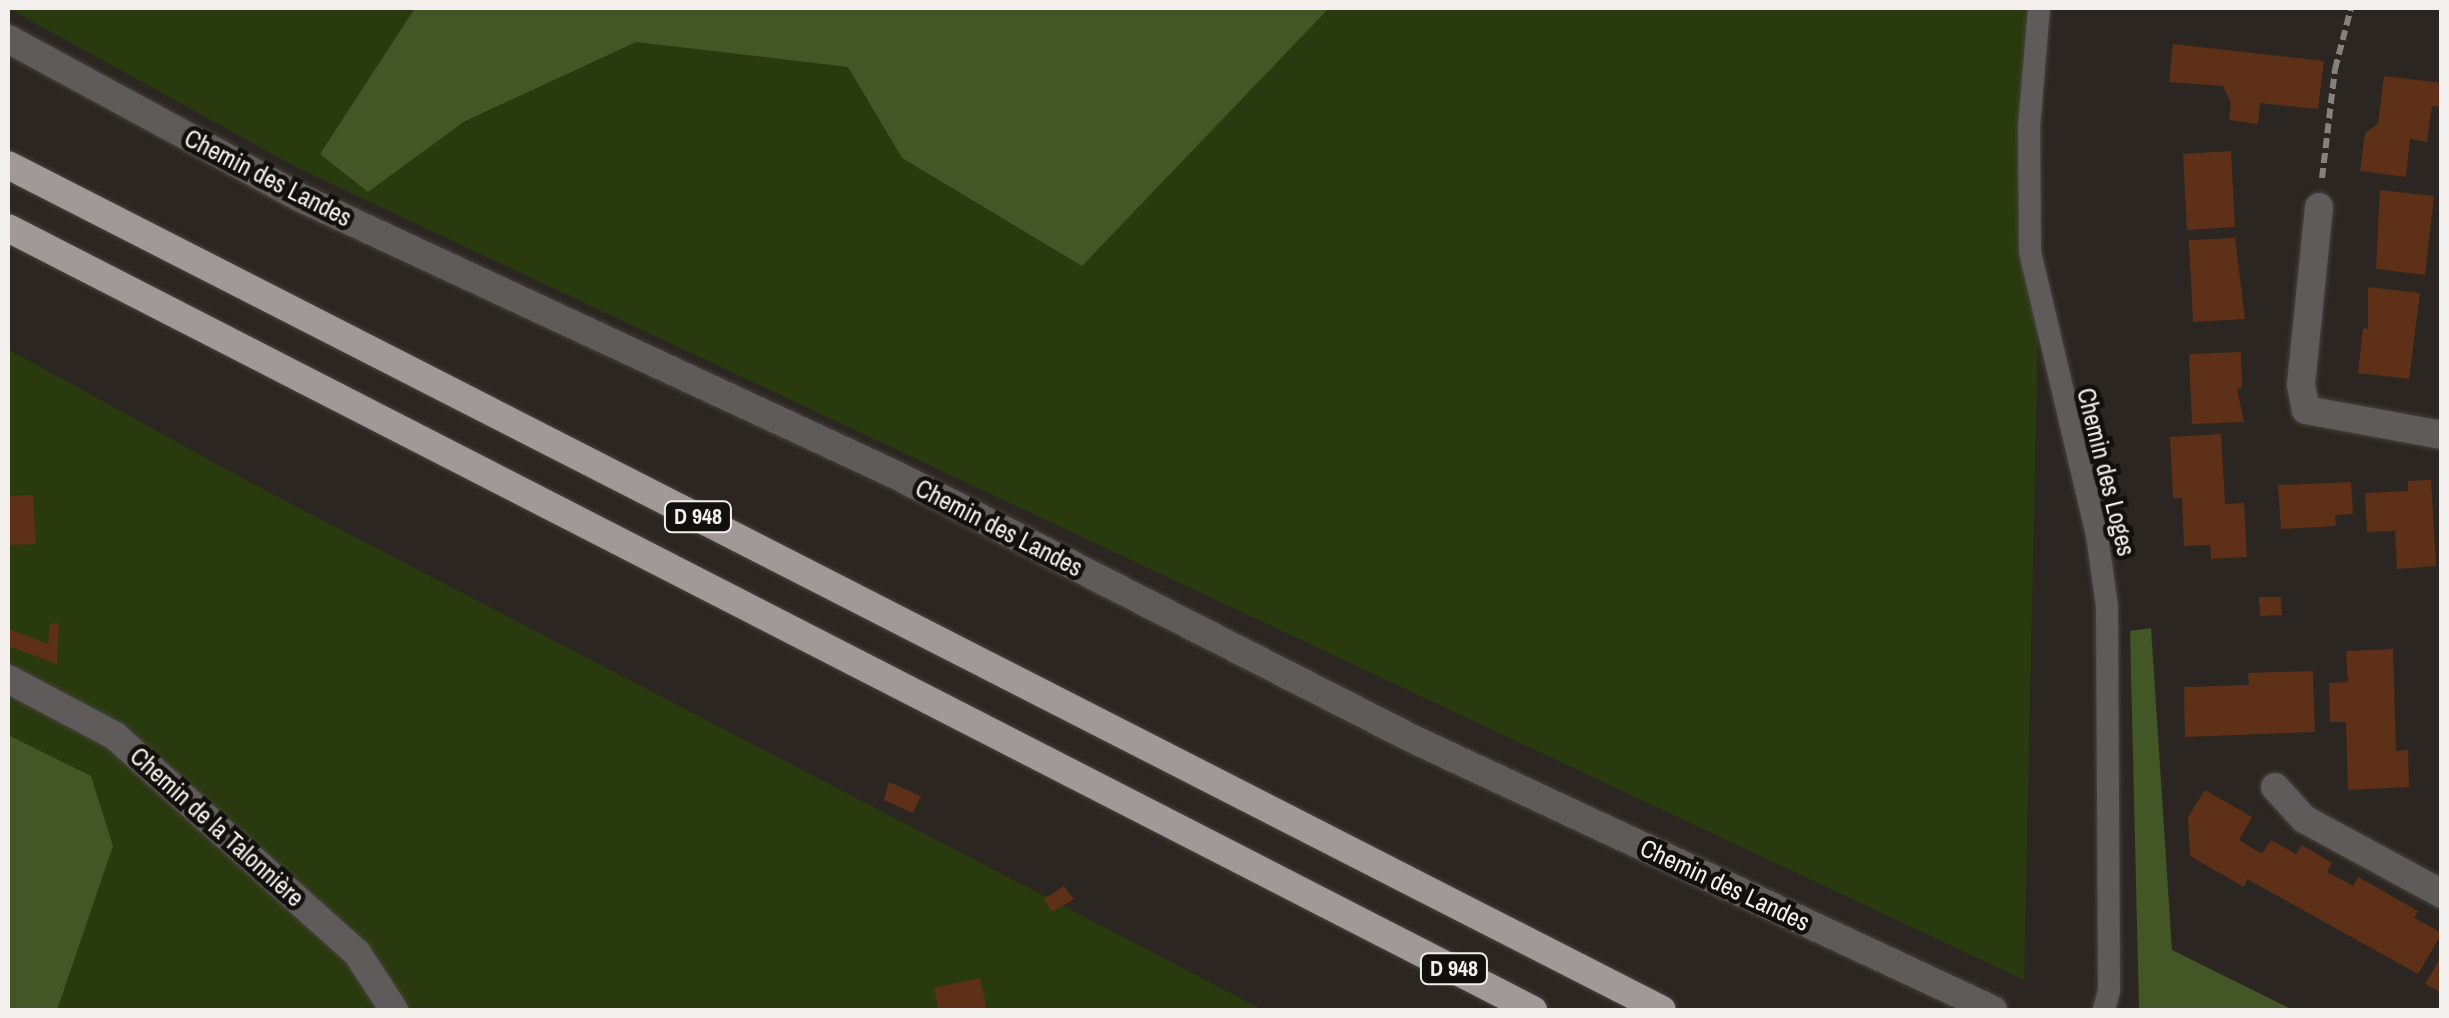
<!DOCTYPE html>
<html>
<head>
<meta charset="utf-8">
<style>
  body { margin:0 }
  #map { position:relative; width:2449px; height:1018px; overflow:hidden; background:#2b2621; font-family:"Archivo Narrow",sans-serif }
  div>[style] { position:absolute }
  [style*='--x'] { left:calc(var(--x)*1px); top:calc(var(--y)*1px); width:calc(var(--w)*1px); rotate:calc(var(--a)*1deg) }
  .green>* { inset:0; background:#293a0e }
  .forest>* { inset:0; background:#425626 }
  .building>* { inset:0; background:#5e3017 }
  .path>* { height:6px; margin-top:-3px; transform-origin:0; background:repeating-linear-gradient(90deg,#86817d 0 10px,transparent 0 15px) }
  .roads { filter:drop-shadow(0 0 2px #47423d) drop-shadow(0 0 2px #47423d) }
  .service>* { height:22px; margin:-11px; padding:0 11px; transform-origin:11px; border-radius:11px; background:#5f5b5b }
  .minor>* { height:28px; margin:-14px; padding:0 14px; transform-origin:14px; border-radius:14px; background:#5f5b5b }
  .trunk>* { height:28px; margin:-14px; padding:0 14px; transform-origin:14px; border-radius:14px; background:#a19899 }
  span { translate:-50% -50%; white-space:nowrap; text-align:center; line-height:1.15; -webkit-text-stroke:9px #12100d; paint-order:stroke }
  .shield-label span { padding:2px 8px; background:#12100d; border:2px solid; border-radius:8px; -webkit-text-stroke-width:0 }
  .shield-label { font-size:22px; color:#f3efec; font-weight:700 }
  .street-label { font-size:25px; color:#f3efec }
  .frame { position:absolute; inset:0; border:10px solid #f3efec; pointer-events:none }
</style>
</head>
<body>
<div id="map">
  <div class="green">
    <i style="clip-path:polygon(8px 8px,2045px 8px,2024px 980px,298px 168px)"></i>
    <i style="clip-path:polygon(8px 349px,251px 483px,1263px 1010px,8px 1010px)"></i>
  </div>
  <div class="forest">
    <i style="clip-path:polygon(415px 8px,1329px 8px,1082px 266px,902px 158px,848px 67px,636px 42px,465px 121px,368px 192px,320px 154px)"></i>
    <i style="clip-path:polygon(2151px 628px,2172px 950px,2293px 1010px,2139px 1010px,2130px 631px)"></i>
    <i style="clip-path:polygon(8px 735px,91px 776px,113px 846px,57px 1010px,8px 1010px)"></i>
  </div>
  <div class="building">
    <i style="clip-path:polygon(2173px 44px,2324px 61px,2318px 109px,2260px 103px,2258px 124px,2229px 120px,2231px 103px,2223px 86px,2169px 82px)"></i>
    <i style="clip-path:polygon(2384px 76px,2442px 83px,2442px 107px,2432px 106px,2427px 142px,2410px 139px,2406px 177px,2360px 171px,2365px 133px,2378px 124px)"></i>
    <i style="clip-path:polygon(2231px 151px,2235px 227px,2187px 230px,2183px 154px)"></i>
    <i style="clip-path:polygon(2380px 190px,2434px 196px,2425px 275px,2376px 269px)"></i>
    <i style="clip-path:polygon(2235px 238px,2245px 319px,2193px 322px,2189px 240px)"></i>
    <i style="clip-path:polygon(2368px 287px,2420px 293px,2409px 379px,2358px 373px,2363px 328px,2368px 329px)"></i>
    <i style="clip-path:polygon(2241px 352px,2242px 388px,2237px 389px,2244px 422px,2192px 424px,2189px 354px)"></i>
    <i style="clip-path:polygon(2221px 434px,2225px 504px,2244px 503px,2247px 557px,2211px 559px,2210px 545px,2184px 546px,2182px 498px,2173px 498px,2170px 437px)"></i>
    <i style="clip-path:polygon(2431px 480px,2436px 566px,2397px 569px,2395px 531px,2367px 532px,2365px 493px,2408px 491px,2408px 481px)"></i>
    <i style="clip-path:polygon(2351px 482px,2353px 514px,2335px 515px,2336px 526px,2281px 529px,2278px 485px)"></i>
    <i style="clip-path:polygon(33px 495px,36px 544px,8px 545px,8px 496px)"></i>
    <i style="clip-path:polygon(2259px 597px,2281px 597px,2282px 615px,2260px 616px)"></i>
    <i style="clip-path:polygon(59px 623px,57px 664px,8px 646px,8px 629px,48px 644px,50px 624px)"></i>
    <i style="clip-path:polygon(2393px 649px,2396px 751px,2408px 750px,2409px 787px,2348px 790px,2346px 722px,2330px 722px,2329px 683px,2348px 682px,2346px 651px)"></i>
    <i style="clip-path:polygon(2313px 671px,2315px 732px,2185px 737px,2184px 687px,2249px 685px,2248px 673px)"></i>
    <i style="clip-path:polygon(889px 782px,921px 796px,913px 813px,884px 800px)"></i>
    <i style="clip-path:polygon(2205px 790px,2252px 817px,2239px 840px,2262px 854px,2271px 840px,2296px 854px,2302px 845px,2332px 863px,2327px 872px,2353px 886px,2358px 877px,2418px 911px,2414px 918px,2442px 933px,2418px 974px,2247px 879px,2244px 887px,2190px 856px,2188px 817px)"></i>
    <i style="clip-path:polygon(1064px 886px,1074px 899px,1052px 912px,1044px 899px)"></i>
    <i style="clip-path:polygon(2442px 955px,2442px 993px,2425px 984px)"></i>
    <i style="clip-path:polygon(980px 978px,987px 1010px,939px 1010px,934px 988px)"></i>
  </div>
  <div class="path">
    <i style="--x:2322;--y:178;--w:110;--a:-83.2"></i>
    <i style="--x:2335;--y:69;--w:63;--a:-75.3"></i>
  </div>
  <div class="roads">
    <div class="service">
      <i style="--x:2039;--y:8;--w:120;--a:94.8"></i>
      <i style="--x:2029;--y:128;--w:124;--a:89.5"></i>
      <i style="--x:2030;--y:252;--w:292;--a:76.7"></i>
      <i style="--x:2097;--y:536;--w:71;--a:81.9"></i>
      <i style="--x:2107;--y:606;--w:385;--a:89.7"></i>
      <i style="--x:2109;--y:991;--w:20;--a:105"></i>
    </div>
    <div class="minor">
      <i style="--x:8;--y:39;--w:336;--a:28.5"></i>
      <i style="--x:303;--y:199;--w:654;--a:24.96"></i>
      <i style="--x:896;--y:475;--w:581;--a:27.05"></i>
      <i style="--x:1413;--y:739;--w:640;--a:25.04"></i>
      <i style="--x:2319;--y:207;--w:179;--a:95.8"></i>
      <i style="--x:2301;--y:385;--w:25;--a:79"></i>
      <i style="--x:2306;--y:410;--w:138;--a:10.4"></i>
      <i style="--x:8;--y:679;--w:121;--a:28"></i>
      <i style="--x:115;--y:736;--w:325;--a:41.9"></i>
      <i style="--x:357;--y:953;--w:68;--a:57"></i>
      <i style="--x:2275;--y:787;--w:43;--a:47.8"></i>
      <i style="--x:2304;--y:819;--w:157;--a:28.5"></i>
    </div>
    <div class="trunk">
      <i style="--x:8;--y:165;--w:1857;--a:27.06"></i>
      <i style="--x:8;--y:228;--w:1714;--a:27.15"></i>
    </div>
  </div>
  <div class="shield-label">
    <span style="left:698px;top:517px">D 948</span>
    <span style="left:1454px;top:969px">D 948</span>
  </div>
  <div class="street-label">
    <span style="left:268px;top:178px;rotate:27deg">Chemin des Landes</span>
    <span style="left:2106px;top:472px;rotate:76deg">Chemin des Loges</span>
    <span style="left:999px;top:528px;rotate:27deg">Chemin des Landes</span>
    <span style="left:217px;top:827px;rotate:42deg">Chemin de la Talonnière</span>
    <span style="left:1725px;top:885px;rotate:25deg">Chemin des Landes</span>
  </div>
  <div class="frame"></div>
</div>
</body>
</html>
